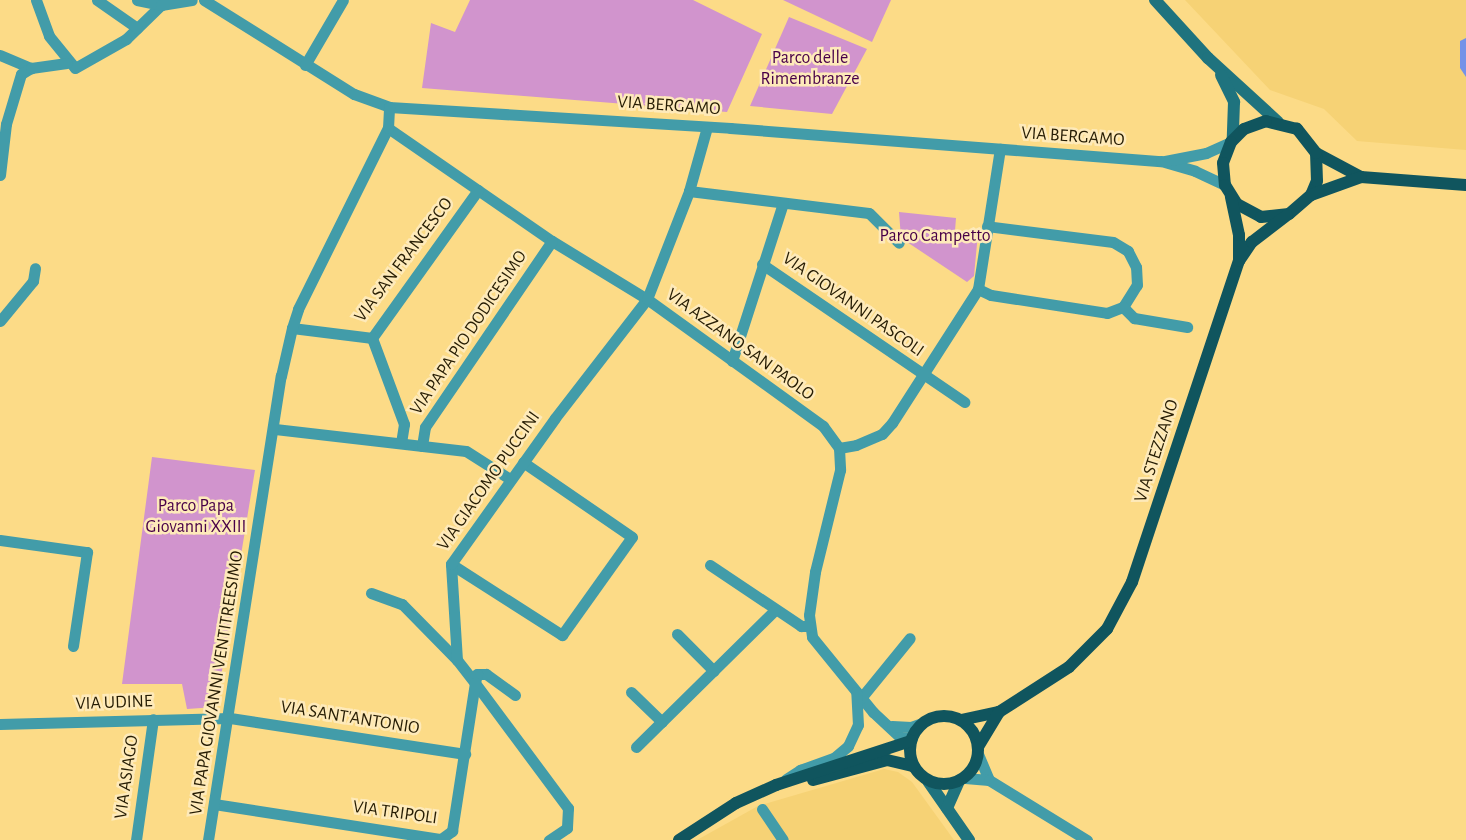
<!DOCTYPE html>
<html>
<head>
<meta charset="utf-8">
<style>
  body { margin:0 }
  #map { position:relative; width:1466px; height:840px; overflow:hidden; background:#fcdb87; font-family:"Alegreya Sans",sans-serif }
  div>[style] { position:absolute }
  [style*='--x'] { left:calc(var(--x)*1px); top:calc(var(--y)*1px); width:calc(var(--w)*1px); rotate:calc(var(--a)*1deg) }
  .built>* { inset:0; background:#f6d275 }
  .green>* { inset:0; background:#d194cd }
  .water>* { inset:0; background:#7492e8 }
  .street>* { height:11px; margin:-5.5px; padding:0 5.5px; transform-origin:5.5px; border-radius:5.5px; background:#429ca9 }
  .secondary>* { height:12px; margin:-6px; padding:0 6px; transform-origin:6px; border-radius:6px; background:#1f737e }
  .primary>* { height:12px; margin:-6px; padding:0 6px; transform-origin:6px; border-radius:6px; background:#10555e }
  .primary>.ring { margin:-6px; padding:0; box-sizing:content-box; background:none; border:12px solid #10555e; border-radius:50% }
  span { translate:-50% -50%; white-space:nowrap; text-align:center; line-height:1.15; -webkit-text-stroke:5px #feeaba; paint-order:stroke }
  .park-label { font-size:18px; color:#480048 }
  .street-label { font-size:18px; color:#261c03 }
</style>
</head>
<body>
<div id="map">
  <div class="built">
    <i style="clip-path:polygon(1185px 0,1466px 0,1466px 150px,1357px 141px,1324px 109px,1270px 90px)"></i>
    <i style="clip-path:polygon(884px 769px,898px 772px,912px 782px,954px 840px,697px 840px,758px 806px)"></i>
  </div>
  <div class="green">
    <i style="clip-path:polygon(470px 0,693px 0,762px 34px,727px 112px,422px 88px,431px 23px,455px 32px)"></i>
    <i style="clip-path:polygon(783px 0,891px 0,872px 42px)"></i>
    <i style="clip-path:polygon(789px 17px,867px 49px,832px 114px,750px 106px)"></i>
    <i style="clip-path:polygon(899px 212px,956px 218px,955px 231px,978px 233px,974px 276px,967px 282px,901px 238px)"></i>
    <i style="clip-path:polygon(152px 457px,255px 470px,216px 707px,187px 709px,182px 684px,122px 684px)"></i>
  </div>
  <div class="water">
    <i style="clip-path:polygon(1466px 38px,1466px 77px,1460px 68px,1460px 41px)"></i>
  </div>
  <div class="street">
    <i style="--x:36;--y:0;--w:38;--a:70"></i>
    <i style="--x:49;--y:36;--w:41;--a:50.9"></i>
    <i style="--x:75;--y:68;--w:59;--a:-29.6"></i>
    <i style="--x:126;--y:39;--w:49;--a:-44.2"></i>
    <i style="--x:97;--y:0;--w:49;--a:35"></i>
    <i style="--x:137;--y:0;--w:25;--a:12"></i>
    <i style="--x:161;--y:5;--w:31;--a:-9"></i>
    <i style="--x:204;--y:0;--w:177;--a:32.1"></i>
    <i style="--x:354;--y:94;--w:37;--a:20"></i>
    <i style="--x:389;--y:107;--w:342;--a:3.5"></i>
    <i style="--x:730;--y:128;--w:432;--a:4.4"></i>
    <i style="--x:1161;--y:161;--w:35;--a:16"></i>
    <i style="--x:1195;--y:171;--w:33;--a:25"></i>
    <i style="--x:0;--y:55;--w:34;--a:23"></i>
    <i style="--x:305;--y:65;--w:75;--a:-59.7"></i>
    <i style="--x:388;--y:128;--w:199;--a:34.6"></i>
    <i style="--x:552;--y:241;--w:111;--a:31.4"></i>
    <i style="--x:647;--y:299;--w:217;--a:35.8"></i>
    <i style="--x:823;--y:426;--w:27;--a:54"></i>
    <i style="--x:839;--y:448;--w:22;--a:87"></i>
    <i style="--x:840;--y:470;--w:105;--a:103.8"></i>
    <i style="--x:815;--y:572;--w:43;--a:97.9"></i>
    <i style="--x:809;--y:615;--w:22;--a:82"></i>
    <i style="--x:812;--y:637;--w:97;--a:50.9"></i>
    <i style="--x:873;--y:712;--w:37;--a:43"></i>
    <i style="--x:900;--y:737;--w:12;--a:5"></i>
    <i style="--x:1165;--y:161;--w:42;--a:-11"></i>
    <i style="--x:1206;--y:153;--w:27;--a:-24"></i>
    <i style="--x:0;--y:175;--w:51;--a:-83.3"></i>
    <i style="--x:6;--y:124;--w:52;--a:-73.3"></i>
    <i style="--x:21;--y:74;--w:12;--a:-31"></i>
    <i style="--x:31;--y:68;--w:36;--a:-8"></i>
    <i style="--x:689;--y:191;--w:181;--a:7"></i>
    <i style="--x:869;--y:213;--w:42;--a:45"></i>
    <i style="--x:762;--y:264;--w:245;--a:34.3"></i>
    <i style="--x:978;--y:289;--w:14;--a:25"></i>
    <i style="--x:991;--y:295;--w:117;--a:8.8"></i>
    <i style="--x:1107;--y:313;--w:17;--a:-21"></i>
    <i style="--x:1123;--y:307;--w:26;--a:-58"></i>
    <i style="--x:1137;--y:285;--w:18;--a:-93"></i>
    <i style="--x:1136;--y:267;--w:18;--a:-117"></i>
    <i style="--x:1128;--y:251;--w:17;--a:-149"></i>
    <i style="--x:1113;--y:242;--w:127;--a:-172.8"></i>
    <i style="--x:1123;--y:307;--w:16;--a:45"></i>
    <i style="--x:1134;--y:318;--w:54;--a:9.6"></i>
    <i style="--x:0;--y:321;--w:52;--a:-50.5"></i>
    <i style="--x:33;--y:281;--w:13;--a:-81"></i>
    <i style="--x:292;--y:328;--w:81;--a:7.1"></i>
    <i style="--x:372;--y:338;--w:182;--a:-54.4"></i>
    <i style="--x:372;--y:338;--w:92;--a:69.6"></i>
    <i style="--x:404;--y:424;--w:19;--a:99"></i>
    <i style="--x:732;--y:361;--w:166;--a:-72.1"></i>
    <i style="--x:275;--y:429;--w:192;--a:6.6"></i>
    <i style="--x:466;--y:451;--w:52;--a:32.5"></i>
    <i style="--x:422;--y:446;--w:19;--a:-81"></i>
    <i style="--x:425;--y:427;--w:225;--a:-55.7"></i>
    <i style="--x:839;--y:448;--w:17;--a:-10"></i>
    <i style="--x:856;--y:445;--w:28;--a:-23"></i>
    <i style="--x:882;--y:434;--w:15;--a:-48"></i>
    <i style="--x:892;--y:423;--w:159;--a:-57.3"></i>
    <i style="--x:978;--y:289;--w:142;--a:-81.1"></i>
    <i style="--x:0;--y:540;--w:88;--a:7.9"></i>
    <i style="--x:87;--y:552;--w:95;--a:98.5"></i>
    <i style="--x:451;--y:564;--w:132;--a:32.6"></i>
    <i style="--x:562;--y:635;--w:120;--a:-54.5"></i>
    <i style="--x:632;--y:537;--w:132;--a:-145.5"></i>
    <i style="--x:710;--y:565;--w:110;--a:33.8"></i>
    <i style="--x:801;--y:626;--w:8;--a:0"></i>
    <i style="--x:371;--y:593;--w:33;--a:20"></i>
    <i style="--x:402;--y:604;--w:78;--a:45.5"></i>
    <i style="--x:677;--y:634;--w:52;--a:45"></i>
    <i style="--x:475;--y:683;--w:156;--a:53.4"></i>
    <i style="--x:568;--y:808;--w:20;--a:93"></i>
    <i style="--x:567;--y:828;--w:22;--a:146"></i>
    <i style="--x:631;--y:692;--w:43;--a:44.1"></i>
    <i style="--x:515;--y:695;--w:36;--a:-144"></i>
    <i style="--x:486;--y:674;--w:9;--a:180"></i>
    <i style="--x:477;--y:674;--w:9;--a:103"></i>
    <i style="--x:475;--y:683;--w:29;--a:-128"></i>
    <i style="--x:457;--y:660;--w:96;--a:-93.6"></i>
    <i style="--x:451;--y:564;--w:179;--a:-54.5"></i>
    <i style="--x:555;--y:418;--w:150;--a:-52.3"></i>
    <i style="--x:647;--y:299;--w:116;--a:-68.7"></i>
    <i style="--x:689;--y:191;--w:66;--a:-74.3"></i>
    <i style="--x:861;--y:698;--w:77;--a:-50.8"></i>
    <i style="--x:0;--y:724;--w:230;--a:-1.5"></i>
    <i style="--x:230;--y:718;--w:238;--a:8.7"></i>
    <i style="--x:892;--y:726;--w:19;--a:3"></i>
    <i style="--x:911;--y:727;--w:12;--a:-20"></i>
    <i style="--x:636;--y:747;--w:195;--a:-44.6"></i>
    <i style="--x:978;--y:754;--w:28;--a:67"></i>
    <i style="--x:965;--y:778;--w:24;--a:5"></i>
    <i style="--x:989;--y:780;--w:115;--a:31.5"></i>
    <i style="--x:786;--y:779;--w:17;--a:-33"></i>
    <i style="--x:800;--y:770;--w:37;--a:-20"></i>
    <i style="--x:835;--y:757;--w:17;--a:-40"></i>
    <i style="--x:848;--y:746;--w:23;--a:-65"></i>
    <i style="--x:858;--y:725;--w:33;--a:-93"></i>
    <i style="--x:214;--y:804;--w:230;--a:8.8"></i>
    <i style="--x:441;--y:839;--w:14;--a:-36"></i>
    <i style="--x:452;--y:831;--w:150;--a:-81.2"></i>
    <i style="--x:762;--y:809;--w:37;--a:56"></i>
    <i style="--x:136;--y:840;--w:122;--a:-82"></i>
    <i style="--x:208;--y:840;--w:470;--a:-81.1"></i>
    <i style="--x:281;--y:376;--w:49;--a:-77.1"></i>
    <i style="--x:292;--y:328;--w:20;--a:-72"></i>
    <i style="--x:298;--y:309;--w:202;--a:-63.6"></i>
    <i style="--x:388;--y:128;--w:21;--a:-87"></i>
  </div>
  <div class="secondary">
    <i style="--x:1155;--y:0;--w:79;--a:47.6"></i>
    <i style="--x:1208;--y:58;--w:95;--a:42.4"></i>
    <i style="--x:1221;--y:75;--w:30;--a:64"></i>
    <i style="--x:1234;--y:102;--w:37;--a:92"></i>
    <i style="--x:928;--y:781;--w:72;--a:55.2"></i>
    <i style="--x:947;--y:808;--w:30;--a:-66"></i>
  </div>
  <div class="primary">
    <i style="--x:1316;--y:153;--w:51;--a:28.1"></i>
    <i style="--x:1361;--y:177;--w:105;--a:4.4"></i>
    <i style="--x:1311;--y:195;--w:15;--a:-67"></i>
    <i style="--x:1317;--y:181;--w:28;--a:-92"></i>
    <i style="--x:1316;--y:153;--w:31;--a:-128"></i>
    <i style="--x:1297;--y:129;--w:32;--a:-166"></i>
    <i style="--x:1266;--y:121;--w:23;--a:160"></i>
    <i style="--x:1244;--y:129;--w:18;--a:135"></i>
    <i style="--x:1231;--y:142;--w:22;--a:111"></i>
    <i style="--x:1223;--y:163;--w:22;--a:85"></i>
    <i style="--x:1225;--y:185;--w:22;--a:58"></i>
    <i style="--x:1237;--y:204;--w:27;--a:28"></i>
    <i style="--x:1261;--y:217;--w:28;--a:-6"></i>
    <i style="--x:1289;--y:214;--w:29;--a:-41"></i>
    <i style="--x:1311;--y:195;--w:53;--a:-19.8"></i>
    <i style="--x:1239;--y:261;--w:23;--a:-56"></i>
    <i style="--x:1252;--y:242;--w:44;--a:-37.6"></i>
    <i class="ring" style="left:910px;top:716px;width:56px;height:56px"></i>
    <i style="--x:961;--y:720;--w:39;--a:-12"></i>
    <i style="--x:999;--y:712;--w:83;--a:-32.7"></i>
    <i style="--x:1069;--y:667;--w:54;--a:-45"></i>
    <i style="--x:1107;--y:629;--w:53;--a:-62"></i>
    <i style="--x:1132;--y:582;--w:338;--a:-71.6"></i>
    <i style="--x:1239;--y:261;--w:26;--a:-90"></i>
    <i style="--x:1239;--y:235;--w:39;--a:-102"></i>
    <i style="--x:978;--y:747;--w:41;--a:-59"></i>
    <i style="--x:813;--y:780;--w:77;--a:-15.1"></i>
    <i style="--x:887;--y:760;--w:27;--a:13"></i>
    <i style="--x:679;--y:840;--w:68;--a:-33"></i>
    <i style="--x:736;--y:803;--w:44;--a:-24.2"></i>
    <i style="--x:776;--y:785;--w:142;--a:-18.1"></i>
  </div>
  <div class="park-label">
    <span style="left:810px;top:69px">Parco delle<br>Rimembranze</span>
    <span style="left:935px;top:236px">Parco Campetto</span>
    <span style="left:196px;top:517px">Parco Papa<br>Giovanni XXIII</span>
  </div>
  <div class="street-label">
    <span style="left:669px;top:106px;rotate:4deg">VIA BERGAMO</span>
    <span style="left:1073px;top:137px;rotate:4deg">VIA BERGAMO</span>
    <span style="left:404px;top:260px;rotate:-53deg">VIA SAN FRANCESCO</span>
    <span style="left:853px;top:305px;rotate:35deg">VIA GIOVANNI PASCOLI</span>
    <span style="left:469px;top:333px;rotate:-56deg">VIA PAPA PIO DODICESIMO</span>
    <span style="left:740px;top:345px;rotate:36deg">VIA AZZANO SAN PAOLO</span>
    <span style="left:1157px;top:451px;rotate:-72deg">VIA STEZZANO</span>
    <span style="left:489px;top:481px;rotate:-55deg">VIA GIACOMO PUCCINI</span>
    <span style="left:217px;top:683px;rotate:-81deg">VIA PAPA GIOVANNI VENTITREESIMO</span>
    <span style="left:114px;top:703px;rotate:-2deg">VIA UDINE</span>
    <span style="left:350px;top:718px;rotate:9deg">VIA SANT'ANTONIO</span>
    <span style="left:127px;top:777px;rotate:-82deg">VIA ASIAGO</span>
    <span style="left:395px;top:813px;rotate:8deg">VIA TRIPOLI</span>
  </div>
</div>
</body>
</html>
